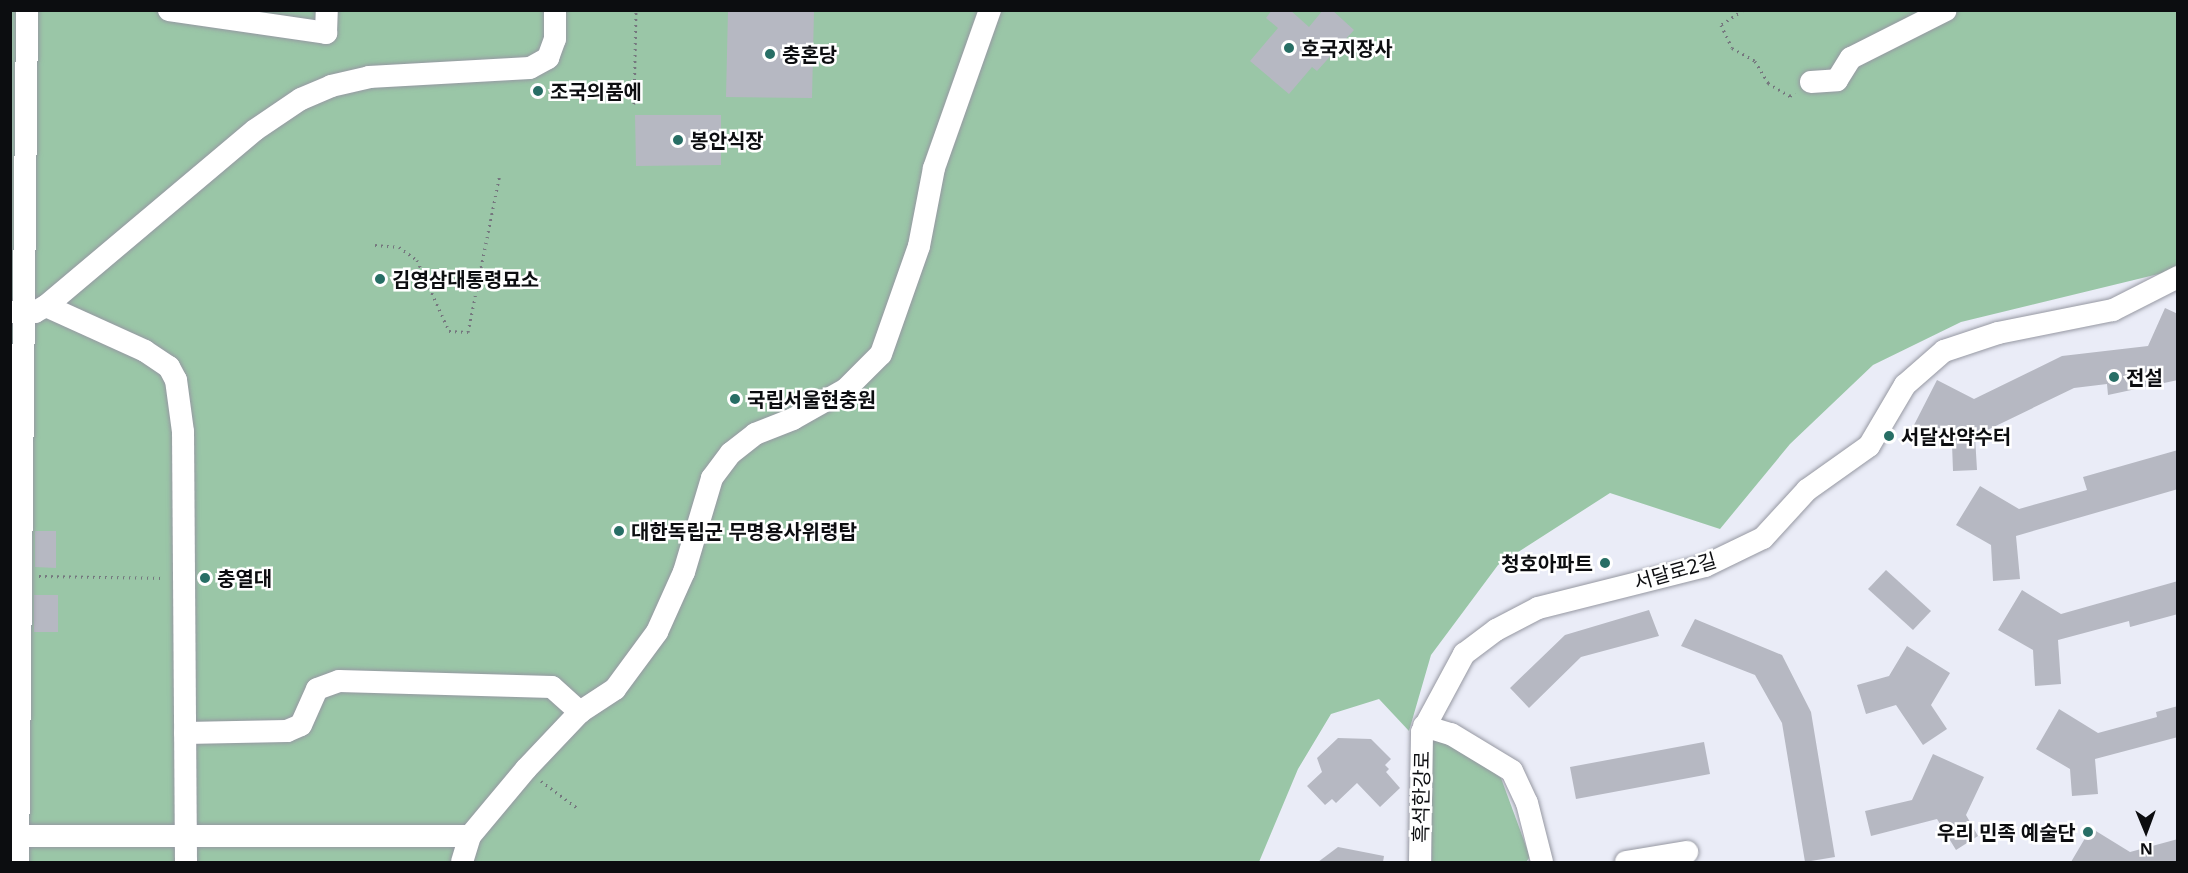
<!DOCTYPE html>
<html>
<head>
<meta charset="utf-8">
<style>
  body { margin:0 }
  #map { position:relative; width:2188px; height:873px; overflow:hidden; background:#eaecf7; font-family:"Noto Sans","Noto Sans KR",sans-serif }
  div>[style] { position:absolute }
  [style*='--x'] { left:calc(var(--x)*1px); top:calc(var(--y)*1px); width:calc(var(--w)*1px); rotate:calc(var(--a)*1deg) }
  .green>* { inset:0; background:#9ac6a7 }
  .building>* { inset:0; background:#b6b8c2 }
  .path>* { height:3px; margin-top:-1.5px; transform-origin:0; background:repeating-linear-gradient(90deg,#75777e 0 1.5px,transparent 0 6px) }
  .roads { filter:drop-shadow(0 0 2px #9698a2) drop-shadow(0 0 2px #9698a2) }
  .minor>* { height:22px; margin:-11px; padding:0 11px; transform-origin:11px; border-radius:11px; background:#fff }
  .dots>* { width:16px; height:16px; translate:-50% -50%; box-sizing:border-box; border:3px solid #fff; border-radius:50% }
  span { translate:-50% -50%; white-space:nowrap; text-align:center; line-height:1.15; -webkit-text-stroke:5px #fff; paint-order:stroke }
  .poi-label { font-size:20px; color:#0c0d10; font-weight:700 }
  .left { translate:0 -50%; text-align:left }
  .right { translate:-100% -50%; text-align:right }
  .street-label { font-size:20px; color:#0c0d10 }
  .frame { position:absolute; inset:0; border:12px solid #0c0d10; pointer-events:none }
  .north { position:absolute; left:2116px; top:801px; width:60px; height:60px; -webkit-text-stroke:4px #fff; paint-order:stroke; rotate:179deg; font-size:16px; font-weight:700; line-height:24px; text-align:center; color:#0c0d10 }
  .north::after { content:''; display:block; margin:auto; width:21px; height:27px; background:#0c0d10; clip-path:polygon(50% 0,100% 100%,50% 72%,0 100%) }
</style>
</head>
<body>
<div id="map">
  <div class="green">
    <i style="clip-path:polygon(10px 11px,2177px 11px,2177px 264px,2171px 271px,1961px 322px,1873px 365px,1790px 444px,1720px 529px,1610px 493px,1498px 565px,1431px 655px,1409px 731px,1379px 699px,1331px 714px,1298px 769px,1259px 862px,11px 862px)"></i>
    <i style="clip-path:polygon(1429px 738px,1451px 740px,1501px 778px,1530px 857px,1526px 862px,1432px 862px)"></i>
  </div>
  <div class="building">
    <i style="clip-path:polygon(728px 10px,814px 10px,812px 98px,726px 97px)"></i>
    <i style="clip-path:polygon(1272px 10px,1290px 10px,1309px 27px,1323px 10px,1332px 10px,1354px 30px,1317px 71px,1312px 67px,1289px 94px,1250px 61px,1278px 28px,1266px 18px)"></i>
    <i style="clip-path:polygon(635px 115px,721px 115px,721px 165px,636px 166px)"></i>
    <i style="clip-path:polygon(2165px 308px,2178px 314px,2178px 380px,2108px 395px,2107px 384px,2074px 388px,1975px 436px,1977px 470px,1953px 471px,1952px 444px,1914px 425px,1937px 380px,1974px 399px,2062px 356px,2148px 346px)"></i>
    <i style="clip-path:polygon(2178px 450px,2178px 489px,2016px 536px,2020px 579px,1993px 581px,1991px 545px,1956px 525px,1980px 486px,2019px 509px,2087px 490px,2083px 477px)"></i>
    <i style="clip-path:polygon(35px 531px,56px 531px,56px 568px,35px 567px)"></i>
    <i style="clip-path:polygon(1886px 570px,1931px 611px,1913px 630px,1868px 589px)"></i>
    <i style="clip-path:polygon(2178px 581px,2178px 614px,2130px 627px,2129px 621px,2058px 640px,2061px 684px,2035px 686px,2033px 650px,1998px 630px,2022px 590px,2061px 614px)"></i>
    <i style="clip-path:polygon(34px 595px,58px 595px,58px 632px,34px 632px)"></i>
    <i style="clip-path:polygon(1649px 610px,1659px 636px,1581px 657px,1529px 708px,1510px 688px,1565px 635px)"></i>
    <i style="clip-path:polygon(1695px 619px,1782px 655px,1811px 712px,1835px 857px,1805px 862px,1782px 723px,1755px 675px,1681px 646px)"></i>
    <i style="clip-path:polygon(1907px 646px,1950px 673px,1931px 705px,1947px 729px,1923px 745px,1896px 705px,1866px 714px,1857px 685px,1889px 676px)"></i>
    <i style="clip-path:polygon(2178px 706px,2178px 737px,2095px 759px,2098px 794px,2072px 796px,2070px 769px,2036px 749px,2059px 709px,2098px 733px,2157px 717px,2156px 712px)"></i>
    <i style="clip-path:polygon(1338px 738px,1371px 739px,1391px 759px,1385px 765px,1389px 769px,1386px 772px,1400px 788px,1380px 807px,1357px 783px,1336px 803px,1332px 799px,1325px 805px,1307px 786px,1322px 772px,1317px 758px)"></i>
    <i style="clip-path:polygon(1704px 742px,1710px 774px,1576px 799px,1570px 767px)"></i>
    <i style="clip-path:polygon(1933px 754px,1984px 777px,1966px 815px,1978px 836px,1956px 850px,1937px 819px,1871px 836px,1865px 811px,1912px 800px)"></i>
    <i style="clip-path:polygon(2091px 828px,2130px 852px,2178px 839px,2178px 862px,2071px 862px)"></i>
    <i style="clip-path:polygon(1338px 847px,1384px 856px,1383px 862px,1318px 862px)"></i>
  </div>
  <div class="path">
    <i style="--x:1743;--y:10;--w:27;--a:146"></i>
    <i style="--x:1721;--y:25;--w:25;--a:64"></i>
    <i style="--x:1732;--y:48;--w:26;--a:29"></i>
    <i style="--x:1755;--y:61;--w:26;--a:59"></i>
    <i style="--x:1768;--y:83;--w:26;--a:31"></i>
    <i style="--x:1790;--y:96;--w:6;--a:-31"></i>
    <i style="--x:634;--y:104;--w:94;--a:-88.8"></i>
    <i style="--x:375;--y:245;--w:24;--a:5"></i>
    <i style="--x:399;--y:247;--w:22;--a:36"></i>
    <i style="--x:417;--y:260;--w:78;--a:65.7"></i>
    <i style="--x:449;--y:331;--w:19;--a:3"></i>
    <i style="--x:468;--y:332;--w:161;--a:-78.6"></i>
    <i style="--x:39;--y:576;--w:126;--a:0.9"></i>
    <i style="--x:541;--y:781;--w:44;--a:36.6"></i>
  </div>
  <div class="roads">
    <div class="minor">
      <i style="--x:169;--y:10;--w:159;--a:8.3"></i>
      <i style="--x:326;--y:33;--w:23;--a:-88"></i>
      <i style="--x:1811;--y:82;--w:26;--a:-4"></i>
      <i style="--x:1837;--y:80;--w:26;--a:-58"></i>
      <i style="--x:1851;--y:58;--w:106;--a:-26.8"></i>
      <i style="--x:46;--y:306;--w:109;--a:24.4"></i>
      <i style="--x:145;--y:351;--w:29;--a:34"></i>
      <i style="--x:169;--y:367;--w:15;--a:62"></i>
      <i style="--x:176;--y:380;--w:52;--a:82.3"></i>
      <i style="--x:183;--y:432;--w:430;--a:89.6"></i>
      <i style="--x:10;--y:312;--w:25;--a:0"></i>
      <i style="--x:35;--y:312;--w:13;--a:-29"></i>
      <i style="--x:46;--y:306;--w:273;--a:-40.1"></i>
      <i style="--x:255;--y:130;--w:55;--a:-34"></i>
      <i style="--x:301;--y:99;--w:33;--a:-23"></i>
      <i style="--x:331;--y:86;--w:39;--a:-13"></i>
      <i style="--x:369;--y:77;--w:161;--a:-3.2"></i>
      <i style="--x:530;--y:68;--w:21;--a:-29"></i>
      <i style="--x:548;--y:58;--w:20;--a:-70"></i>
      <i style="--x:555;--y:39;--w:29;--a:-90"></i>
      <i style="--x:1424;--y:726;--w:28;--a:17"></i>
      <i style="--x:1451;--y:734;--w:71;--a:31.2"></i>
      <i style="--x:1512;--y:771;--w:35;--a:65"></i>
      <i style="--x:1527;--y:803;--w:61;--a:75.7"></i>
      <i style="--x:185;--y:733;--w:102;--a:-1.1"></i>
      <i style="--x:287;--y:731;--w:15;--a:-23"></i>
      <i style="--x:301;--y:725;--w:39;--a:-66"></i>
      <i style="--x:317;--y:689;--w:23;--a:-20"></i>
      <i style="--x:339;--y:681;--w:213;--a:1.6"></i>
      <i style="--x:552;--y:687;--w:38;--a:42"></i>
      <i style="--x:10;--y:836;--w:460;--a:0"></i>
      <i style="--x:18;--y:862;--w:852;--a:-89.39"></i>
      <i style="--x:462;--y:862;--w:27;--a:-73"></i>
      <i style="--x:470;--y:836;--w:87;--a:-50.1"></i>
      <i style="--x:526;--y:769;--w:79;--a:-46.5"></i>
      <i style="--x:580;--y:712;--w:42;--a:-33.3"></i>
      <i style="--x:615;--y:689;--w:71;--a:-53.6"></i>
      <i style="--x:657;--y:632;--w:66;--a:-65.8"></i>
      <i style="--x:684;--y:572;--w:98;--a:-73.4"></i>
      <i style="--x:712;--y:478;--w:31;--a:-53"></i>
      <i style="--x:731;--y:453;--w:31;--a:-38"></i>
      <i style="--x:755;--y:434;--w:41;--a:-21.5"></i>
      <i style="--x:793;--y:419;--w:61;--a:-29.5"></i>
      <i style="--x:846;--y:389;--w:49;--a:-45"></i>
      <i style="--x:881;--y:354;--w:114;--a:-70.6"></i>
      <i style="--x:919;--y:246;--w:79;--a:-79.1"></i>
      <i style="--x:934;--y:168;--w:168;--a:-70.5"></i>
      <i style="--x:1420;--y:862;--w:130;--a:-89.1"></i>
      <i style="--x:1422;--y:732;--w:89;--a:-61.7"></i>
      <i style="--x:1464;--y:654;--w:40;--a:-37"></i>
      <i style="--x:1496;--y:630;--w:47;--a:-27.6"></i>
      <i style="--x:1538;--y:608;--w:172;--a:-14.1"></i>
      <i style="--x:1705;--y:566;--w:64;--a:-25.8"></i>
      <i style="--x:1763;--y:538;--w:65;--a:-47.5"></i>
      <i style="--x:1807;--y:490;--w:76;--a:-35.4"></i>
      <i style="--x:1869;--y:446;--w:71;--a:-59.5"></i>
      <i style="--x:1905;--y:385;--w:52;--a:-41.1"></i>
      <i style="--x:1944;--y:351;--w:57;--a:-18.4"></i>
      <i style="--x:1998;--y:333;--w:117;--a:-11.3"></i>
      <i style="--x:2113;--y:310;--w:73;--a:-26.9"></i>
      <i style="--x:1626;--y:862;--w:62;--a:-9.3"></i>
    </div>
  </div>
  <div class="dots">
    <i style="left:1289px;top:48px;background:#276e65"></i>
    <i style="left:770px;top:54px;background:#276e65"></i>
    <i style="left:538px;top:91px;background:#276e65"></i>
    <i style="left:678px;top:140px;background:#276e65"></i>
    <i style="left:380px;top:279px;background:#276e65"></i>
    <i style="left:2114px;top:377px;background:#276e65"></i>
    <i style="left:735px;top:399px;background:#276e65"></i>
    <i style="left:1889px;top:436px;background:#276e65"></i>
    <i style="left:619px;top:531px;background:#276e65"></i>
    <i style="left:1605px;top:563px;background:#276e65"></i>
    <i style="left:205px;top:578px;background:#276e65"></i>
    <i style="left:2088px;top:832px;background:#276e65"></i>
  </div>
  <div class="poi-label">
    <span class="left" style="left:1301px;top:48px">호국지장사</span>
    <span class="left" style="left:782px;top:54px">충혼당</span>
    <span class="left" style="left:550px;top:91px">조국의품에</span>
    <span class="left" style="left:690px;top:140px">봉안식장</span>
    <span class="left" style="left:392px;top:279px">김영삼대통령묘소</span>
    <span class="left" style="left:2126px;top:377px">전설</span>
    <span class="left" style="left:747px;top:399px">국립서울현충원</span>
    <span class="left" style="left:1901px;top:436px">서달산약수터</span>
    <span class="left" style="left:631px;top:531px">대한독립군 무명용사위령탑</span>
    <span class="right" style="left:1593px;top:563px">청호아파트</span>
    <span class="left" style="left:217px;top:578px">충열대</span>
    <span class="right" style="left:2076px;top:832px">우리 민족 예술단</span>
  </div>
  <div class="street-label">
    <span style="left:1675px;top:571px;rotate:-16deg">서달로2길</span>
    <span style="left:1421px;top:797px;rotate:-89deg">흑석한강로</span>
  </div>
  <div class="frame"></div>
  <div class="north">N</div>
</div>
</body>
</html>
